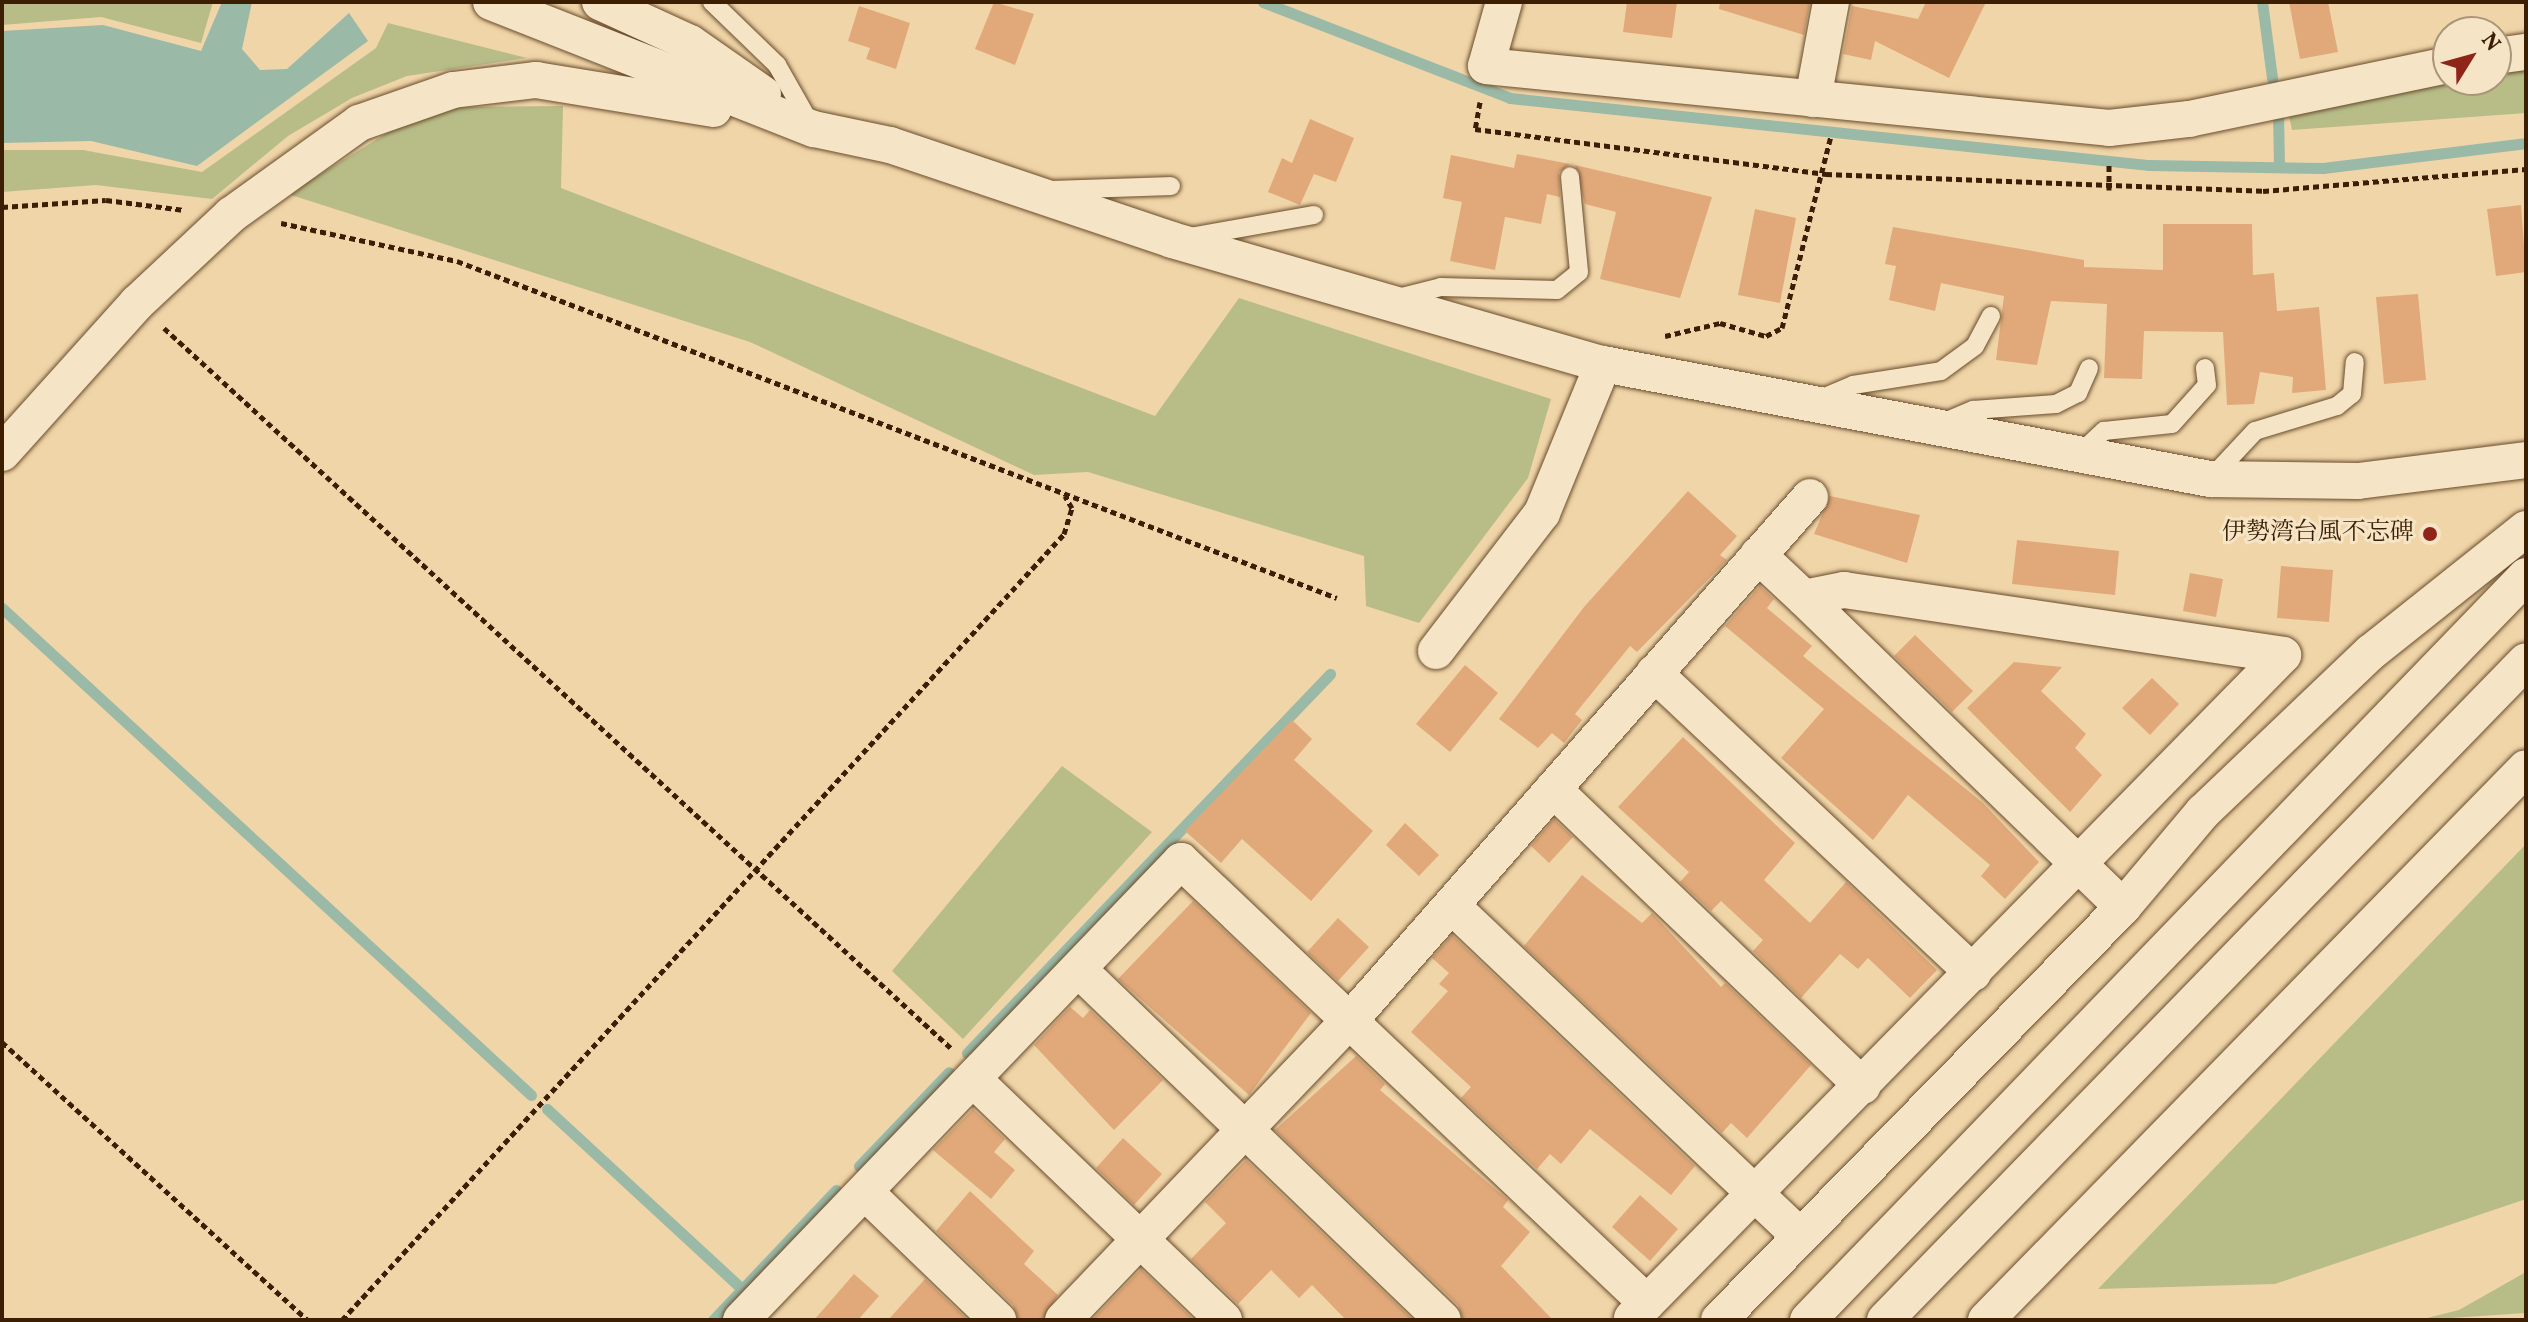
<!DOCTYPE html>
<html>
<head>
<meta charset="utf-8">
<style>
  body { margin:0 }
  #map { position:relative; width:2528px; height:1322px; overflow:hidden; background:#f0d5a8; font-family:Vollkorn,"Noto Serif JP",serif }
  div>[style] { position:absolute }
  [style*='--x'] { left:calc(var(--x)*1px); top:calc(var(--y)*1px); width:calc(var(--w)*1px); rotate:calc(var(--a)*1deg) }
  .green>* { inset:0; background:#b8bd88 }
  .water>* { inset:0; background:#9ab9a7 }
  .stream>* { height:11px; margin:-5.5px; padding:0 5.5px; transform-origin:5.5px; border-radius:5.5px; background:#9ab9a7 }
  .building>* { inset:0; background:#e1a97a }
  .path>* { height:5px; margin-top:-2.5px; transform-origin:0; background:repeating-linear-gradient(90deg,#3c1f03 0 6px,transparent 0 10px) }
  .roads { filter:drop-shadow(0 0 2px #694c2c) drop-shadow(0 0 2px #694c2c) }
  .service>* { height:18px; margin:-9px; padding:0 9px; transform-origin:9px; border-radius:9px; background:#f5e4c6 }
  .minor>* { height:36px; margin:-18px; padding:0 18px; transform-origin:18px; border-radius:18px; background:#f5e4c6 }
  .dots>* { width:22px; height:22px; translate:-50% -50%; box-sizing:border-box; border:4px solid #f5e4c6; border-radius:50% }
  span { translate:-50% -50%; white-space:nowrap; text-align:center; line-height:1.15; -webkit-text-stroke:6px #f5e4c6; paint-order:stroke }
  .poi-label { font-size:24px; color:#3c1f03 }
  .right { translate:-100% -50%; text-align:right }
  .frame { position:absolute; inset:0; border:4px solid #3c1f03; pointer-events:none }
  .north { position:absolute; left:2432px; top:16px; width:80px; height:80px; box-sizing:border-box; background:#f5e4c6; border:2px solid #ab9578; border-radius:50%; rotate:53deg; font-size:22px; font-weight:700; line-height:32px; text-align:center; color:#3c1f03 }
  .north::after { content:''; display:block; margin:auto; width:28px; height:36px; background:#8f2418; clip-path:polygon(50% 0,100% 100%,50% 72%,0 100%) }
</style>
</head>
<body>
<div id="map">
  <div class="green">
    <i style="clip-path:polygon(2px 2px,213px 2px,201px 43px,101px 17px,2px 25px)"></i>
    <i style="clip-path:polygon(388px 23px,527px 58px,407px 76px,352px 98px,288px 136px,212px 199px,96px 185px,2px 192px,2px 150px,83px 150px,202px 172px,376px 48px)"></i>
    <i style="clip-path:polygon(2526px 68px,2526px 113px,2292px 130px,2288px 111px,2448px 80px,2496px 80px,2496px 72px)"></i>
    <i style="clip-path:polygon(563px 106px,561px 188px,1155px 416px,1239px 298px,1551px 399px,1528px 478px,1419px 623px,1366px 606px,1364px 556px,1088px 472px,1034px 475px,750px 342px,288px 194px,392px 130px,457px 107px)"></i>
    <i style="clip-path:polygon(1062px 766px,1152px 832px,963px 1039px,892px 971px)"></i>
    <i style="clip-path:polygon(2526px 844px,2526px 1199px,2275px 1284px,2098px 1289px)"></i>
    <i style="clip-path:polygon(2526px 1272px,2526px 1313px,2419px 1320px,2459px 1310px)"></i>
  </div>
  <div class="water">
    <i style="clip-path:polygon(222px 2px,252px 2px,242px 49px,260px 70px,287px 69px,349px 13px,368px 41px,197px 166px,91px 141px,2px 143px,2px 31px,103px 25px,201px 51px)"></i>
  </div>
  <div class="stream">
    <i style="--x:1263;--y:2;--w:265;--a:21.2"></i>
    <i style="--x:1510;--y:98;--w:643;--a:5.99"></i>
    <i style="--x:2149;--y:165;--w:174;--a:1"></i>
    <i style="--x:2323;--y:168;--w:205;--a:-7"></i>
    <i style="--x:2262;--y:2;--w:77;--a:82.5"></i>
    <i style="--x:2278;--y:114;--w:53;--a:88.9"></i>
    <i style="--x:2;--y:608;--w:719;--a:42.63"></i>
    <i style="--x:967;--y:1053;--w:525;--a:-46.24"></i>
    <i style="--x:547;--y:1109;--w:265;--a:42.7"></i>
    <i style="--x:859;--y:1166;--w:130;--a:-46.2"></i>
    <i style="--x:713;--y:1320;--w:179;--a:-46.6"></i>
  </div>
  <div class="building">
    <i style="clip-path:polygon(994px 2px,1034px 14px,1015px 65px,975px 49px)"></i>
    <i style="clip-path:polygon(1627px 2px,1677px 2px,1672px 38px,1623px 32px)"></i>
    <i style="clip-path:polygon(1720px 2px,1810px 2px,1804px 35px,1719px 9px)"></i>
    <i style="clip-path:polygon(1926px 2px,1986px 2px,1949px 78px,1875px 41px,1871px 60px,1843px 54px,1852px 6px,1918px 19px)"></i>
    <i style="clip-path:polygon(2289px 2px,2328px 2px,2338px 52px,2300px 59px)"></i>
    <i style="clip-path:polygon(859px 6px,910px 23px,896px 69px,866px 59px,870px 48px,848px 41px)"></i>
    <i style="clip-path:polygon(1310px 119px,1354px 138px,1336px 182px,1314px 174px,1300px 205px,1268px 192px,1282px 158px,1292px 163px)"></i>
    <i style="clip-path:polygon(1517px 154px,1570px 164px,1559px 172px,1560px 197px,1547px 194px,1541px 224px,1505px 217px,1495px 270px,1450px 261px,1462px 202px,1443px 198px,1451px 155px,1514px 168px)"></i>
    <i style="clip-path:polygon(1575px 165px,1712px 197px,1680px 298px,1600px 279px,1616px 212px,1585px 204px)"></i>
    <i style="clip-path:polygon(2521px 205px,2526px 272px,2496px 276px,2487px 209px)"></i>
    <i style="clip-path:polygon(1755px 209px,1796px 218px,1780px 303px,1738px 295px)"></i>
    <i style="clip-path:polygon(2163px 224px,2252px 224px,2253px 275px,2274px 273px,2277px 311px,2319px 307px,2326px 390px,2292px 393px,2293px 377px,2260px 372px,2254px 404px,2227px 405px,2223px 332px,2144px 331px,2142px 379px,2104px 378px,2107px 304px,2051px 301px,2037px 365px,1996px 360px,2004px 296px,1941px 283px,1935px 311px,1889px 300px,1896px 266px,1885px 264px,1893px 227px,2084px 260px,2084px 267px,2163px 270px)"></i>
    <i style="clip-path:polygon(2418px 294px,2426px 380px,2384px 384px,2376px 297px)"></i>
    <i style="clip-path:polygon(1688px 491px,1737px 536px,1720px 555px,1727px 560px,1637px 652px,1630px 646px,1575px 714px,1582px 720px,1564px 743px,1552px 733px,1538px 748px,1499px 719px,1584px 607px)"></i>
    <i style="clip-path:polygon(1830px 496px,1920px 515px,1907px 563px,1814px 534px)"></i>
    <i style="clip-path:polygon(2017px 540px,2119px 551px,2115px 595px,2012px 584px)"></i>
    <i style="clip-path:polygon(2281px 566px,2333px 570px,2329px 622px,2277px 618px)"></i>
    <i style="clip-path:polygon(2190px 573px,2223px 579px,2216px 617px,2183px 611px)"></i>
    <i style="clip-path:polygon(1760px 586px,1774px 599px,1767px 608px,1812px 646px,1803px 656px,1983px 803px,2039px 862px,2005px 899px,1981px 876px,1990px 865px,1908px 795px,1873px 840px,1781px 758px,1824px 709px,1725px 626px)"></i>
    <i style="clip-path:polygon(1915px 635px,1973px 691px,1952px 712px,1894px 656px)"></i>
    <i style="clip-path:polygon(2014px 662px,2062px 667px,2041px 691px,2086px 734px,2075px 748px,2102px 775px,2070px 812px,1967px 708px)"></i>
    <i style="clip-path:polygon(1465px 665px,1498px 693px,1450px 752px,1416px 724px)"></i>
    <i style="clip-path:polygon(2152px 678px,2179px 704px,2150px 735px,2122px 708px)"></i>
    <i style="clip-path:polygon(1292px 720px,1312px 739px,1294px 760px,1373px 831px,1311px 901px,1242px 839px,1221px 863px,1185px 831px)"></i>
    <i style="clip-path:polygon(1683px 737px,1795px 843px,1764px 880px,1810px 923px,1846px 882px,1937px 970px,1910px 998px,1868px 958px,1858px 969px,1840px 954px,1801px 998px,1753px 951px,1763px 940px,1721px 901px,1711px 911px,1680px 882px,1689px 872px,1618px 807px)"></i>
    <i style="clip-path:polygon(1554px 819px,1573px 837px,1549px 863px,1531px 846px)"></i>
    <i style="clip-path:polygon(1405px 823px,1439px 855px,1419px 876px,1386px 845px)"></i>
    <i style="clip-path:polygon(1582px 875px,1642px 923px,1652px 913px,1721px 987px,1725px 983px,1811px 1065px,1747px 1138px,1731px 1123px,1722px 1133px,1524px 946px)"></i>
    <i style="clip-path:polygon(1193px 901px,1311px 1013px,1249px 1095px,1118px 979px)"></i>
    <i style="clip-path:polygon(1338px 918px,1369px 947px,1338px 981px,1307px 952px)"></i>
    <i style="clip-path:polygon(1452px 935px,1695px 1166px,1671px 1195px,1590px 1129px,1561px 1164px,1550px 1154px,1537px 1169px,1461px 1098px,1471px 1087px,1411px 1032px,1448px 991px,1439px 984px,1449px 973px,1432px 958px)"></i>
    <i style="clip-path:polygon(1070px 1007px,1083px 1018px,1090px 1010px,1163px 1080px,1114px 1130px,1034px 1045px)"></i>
    <i style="clip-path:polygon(1356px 1056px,1385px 1084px,1380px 1090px,1508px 1200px,1503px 1207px,1530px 1232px,1501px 1266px,1553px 1320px,1463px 1320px,1458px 1305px,1275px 1130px)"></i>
    <i style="clip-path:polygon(973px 1109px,1005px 1139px,994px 1152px,1015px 1170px,991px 1199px,933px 1150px)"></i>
    <i style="clip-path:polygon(1123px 1138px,1162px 1174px,1134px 1205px,1096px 1168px)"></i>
    <i style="clip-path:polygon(1246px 1160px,1413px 1320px,1346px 1320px,1312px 1285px,1299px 1298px,1271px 1270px,1238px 1304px,1191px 1259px,1226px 1223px,1205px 1202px)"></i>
    <i style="clip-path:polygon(970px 1191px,1034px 1251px,1024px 1264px,1058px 1295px,1043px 1320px,1018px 1320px,1013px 1305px,936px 1231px)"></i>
    <i style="clip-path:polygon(1640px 1195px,1678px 1229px,1650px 1261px,1612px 1227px)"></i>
    <i style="clip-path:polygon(1141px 1269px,1194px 1320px,1092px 1320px)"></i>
    <i style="clip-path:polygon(854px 1274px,879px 1296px,858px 1320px,814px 1320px)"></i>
    <i style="clip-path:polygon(925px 1279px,968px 1320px,888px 1320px)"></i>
  </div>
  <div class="path">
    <i style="--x:1480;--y:102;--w:27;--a:100"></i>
    <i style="--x:1475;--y:129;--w:354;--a:7.3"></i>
    <i style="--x:1826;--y:174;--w:437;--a:2.2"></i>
    <i style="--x:2263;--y:191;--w:264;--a:-4.8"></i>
    <i style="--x:2109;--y:165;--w:25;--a:90"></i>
    <i style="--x:2;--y:207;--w:104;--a:-3.9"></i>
    <i style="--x:106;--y:200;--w:79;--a:7.3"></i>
    <i style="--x:281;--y:223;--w:180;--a:12.2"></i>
    <i style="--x:457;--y:261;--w:942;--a:20.95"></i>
    <i style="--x:164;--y:328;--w:1069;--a:42.46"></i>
    <i style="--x:1665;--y:336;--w:57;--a:-13.3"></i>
    <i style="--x:1720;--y:323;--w:48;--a:15.8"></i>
    <i style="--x:1766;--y:336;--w:18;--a:-27"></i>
    <i style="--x:1782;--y:328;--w:198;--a:-75.7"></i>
    <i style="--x:2;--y:1042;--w:413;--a:42.3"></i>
    <i style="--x:342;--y:1320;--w:1067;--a:-47.43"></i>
    <i style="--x:1064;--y:534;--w:27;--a:-73"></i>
    <i style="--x:1072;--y:508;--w:14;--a:-120"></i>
  </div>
  <div class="roads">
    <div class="service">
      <i style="--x:712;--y:2;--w:91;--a:44.1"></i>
      <i style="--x:777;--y:65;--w:67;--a:60.4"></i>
      <i style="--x:1053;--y:190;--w:118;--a:-1.9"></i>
      <i style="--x:1190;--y:237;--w:126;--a:-10.1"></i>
      <i style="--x:1398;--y:298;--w:44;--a:-14.3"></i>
      <i style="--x:1441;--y:287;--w:116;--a:1.5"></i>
      <i style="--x:1557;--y:290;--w:28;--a:-39"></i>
      <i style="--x:1579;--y:272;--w:96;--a:-95.4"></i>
      <i style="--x:1820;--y:399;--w:36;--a:-23"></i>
      <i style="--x:1853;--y:385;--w:89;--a:-9"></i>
      <i style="--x:1941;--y:371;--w:42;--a:-36.3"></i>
      <i style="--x:1975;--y:346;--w:34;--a:-62"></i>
      <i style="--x:1942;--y:423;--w:34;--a:-23"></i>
      <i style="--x:1973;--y:410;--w:83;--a:-4.1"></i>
      <i style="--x:2056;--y:404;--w:25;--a:-27"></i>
      <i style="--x:2078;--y:393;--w:27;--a:-66"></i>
      <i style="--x:2079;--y:454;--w:34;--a:-43"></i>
      <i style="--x:2104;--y:431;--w:68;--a:-5.9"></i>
      <i style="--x:2172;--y:424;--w:52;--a:-48.1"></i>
      <i style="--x:2207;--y:385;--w:17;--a:-97"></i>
      <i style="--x:2212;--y:477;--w:63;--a:-46.9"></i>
      <i style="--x:2255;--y:431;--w:86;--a:-17"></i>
      <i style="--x:2337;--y:406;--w:19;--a:-39"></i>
      <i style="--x:2352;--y:394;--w:32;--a:-85"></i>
    </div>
    <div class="minor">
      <i style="--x:491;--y:2;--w:347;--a:21.5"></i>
      <i style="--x:814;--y:129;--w:78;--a:11.9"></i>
      <i style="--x:890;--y:145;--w:298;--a:18.6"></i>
      <i style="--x:1172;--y:240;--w:448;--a:16.1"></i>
      <i style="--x:1603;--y:364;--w:618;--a:10.73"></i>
      <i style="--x:2210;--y:479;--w:148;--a:0.8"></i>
      <i style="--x:2358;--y:481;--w:169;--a:-7.1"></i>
      <i style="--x:600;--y:2;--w:99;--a:24.5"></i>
      <i style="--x:690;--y:43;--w:89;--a:34.9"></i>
      <i style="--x:1504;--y:2;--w:66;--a:105.7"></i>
      <i style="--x:1486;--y:66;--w:626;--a:5.68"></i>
      <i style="--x:2109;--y:128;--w:81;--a:-6.4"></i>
      <i style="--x:2189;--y:119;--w:265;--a:-11.8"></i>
      <i style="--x:2496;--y:56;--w:30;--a:-8"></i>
      <i style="--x:1813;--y:99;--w:99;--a:-79.5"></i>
      <i style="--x:2;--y:453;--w:202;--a:-48"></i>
      <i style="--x:137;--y:303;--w:129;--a:-43.1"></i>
      <i style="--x:231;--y:215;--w:158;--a:-35.7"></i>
      <i style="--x:359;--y:123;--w:100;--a:-19.3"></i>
      <i style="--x:453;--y:90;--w:84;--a:-6.9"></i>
      <i style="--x:536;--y:80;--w:180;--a:9.3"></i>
      <i style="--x:1758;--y:555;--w:63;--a:43.1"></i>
      <i style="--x:1804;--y:598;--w:41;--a:-11.3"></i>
      <i style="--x:1844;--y:590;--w:444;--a:8.4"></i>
      <i style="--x:1804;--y:598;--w:444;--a:44.1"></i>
      <i style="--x:1436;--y:651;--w:174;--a:-52.5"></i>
      <i style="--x:1542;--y:513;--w:161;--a:-67.7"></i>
      <i style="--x:1654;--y:673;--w:438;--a:43.2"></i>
      <i style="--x:1553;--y:789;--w:429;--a:43.8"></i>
      <i style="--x:1452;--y:906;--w:480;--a:43.5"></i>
      <i style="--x:1078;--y:969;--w:506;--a:43.88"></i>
      <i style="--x:975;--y:1081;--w:345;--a:43.8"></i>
      <i style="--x:865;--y:1192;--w:185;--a:43.9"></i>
      <i style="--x:1632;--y:1318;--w:929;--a:-45.52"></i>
      <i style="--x:741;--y:1320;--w:636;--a:-46.21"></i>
      <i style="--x:1181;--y:861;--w:642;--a:43.49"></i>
      <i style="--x:1063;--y:1320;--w:417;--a:-46.3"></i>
      <i style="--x:1351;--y:1019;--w:695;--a:-48.67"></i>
      <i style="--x:1719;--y:1320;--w:578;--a:-45.63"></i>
      <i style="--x:2123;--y:907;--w:124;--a:-49.9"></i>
      <i style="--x:2203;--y:812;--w:231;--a:-43.6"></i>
      <i style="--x:2370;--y:653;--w:199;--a:-38.5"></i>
      <i style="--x:1808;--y:1320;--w:1034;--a:-46.02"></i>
      <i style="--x:1885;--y:1320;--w:919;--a:-45.79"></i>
      <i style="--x:1986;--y:1320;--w:772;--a:-45.63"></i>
    </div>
  </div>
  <div class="dots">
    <i style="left:2430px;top:534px;background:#8f2418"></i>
  </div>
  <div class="poi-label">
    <span class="right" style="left:2414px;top:534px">伊勢湾台風不忘碑</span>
  </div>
  <div class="frame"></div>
  <div class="north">N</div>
</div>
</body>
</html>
